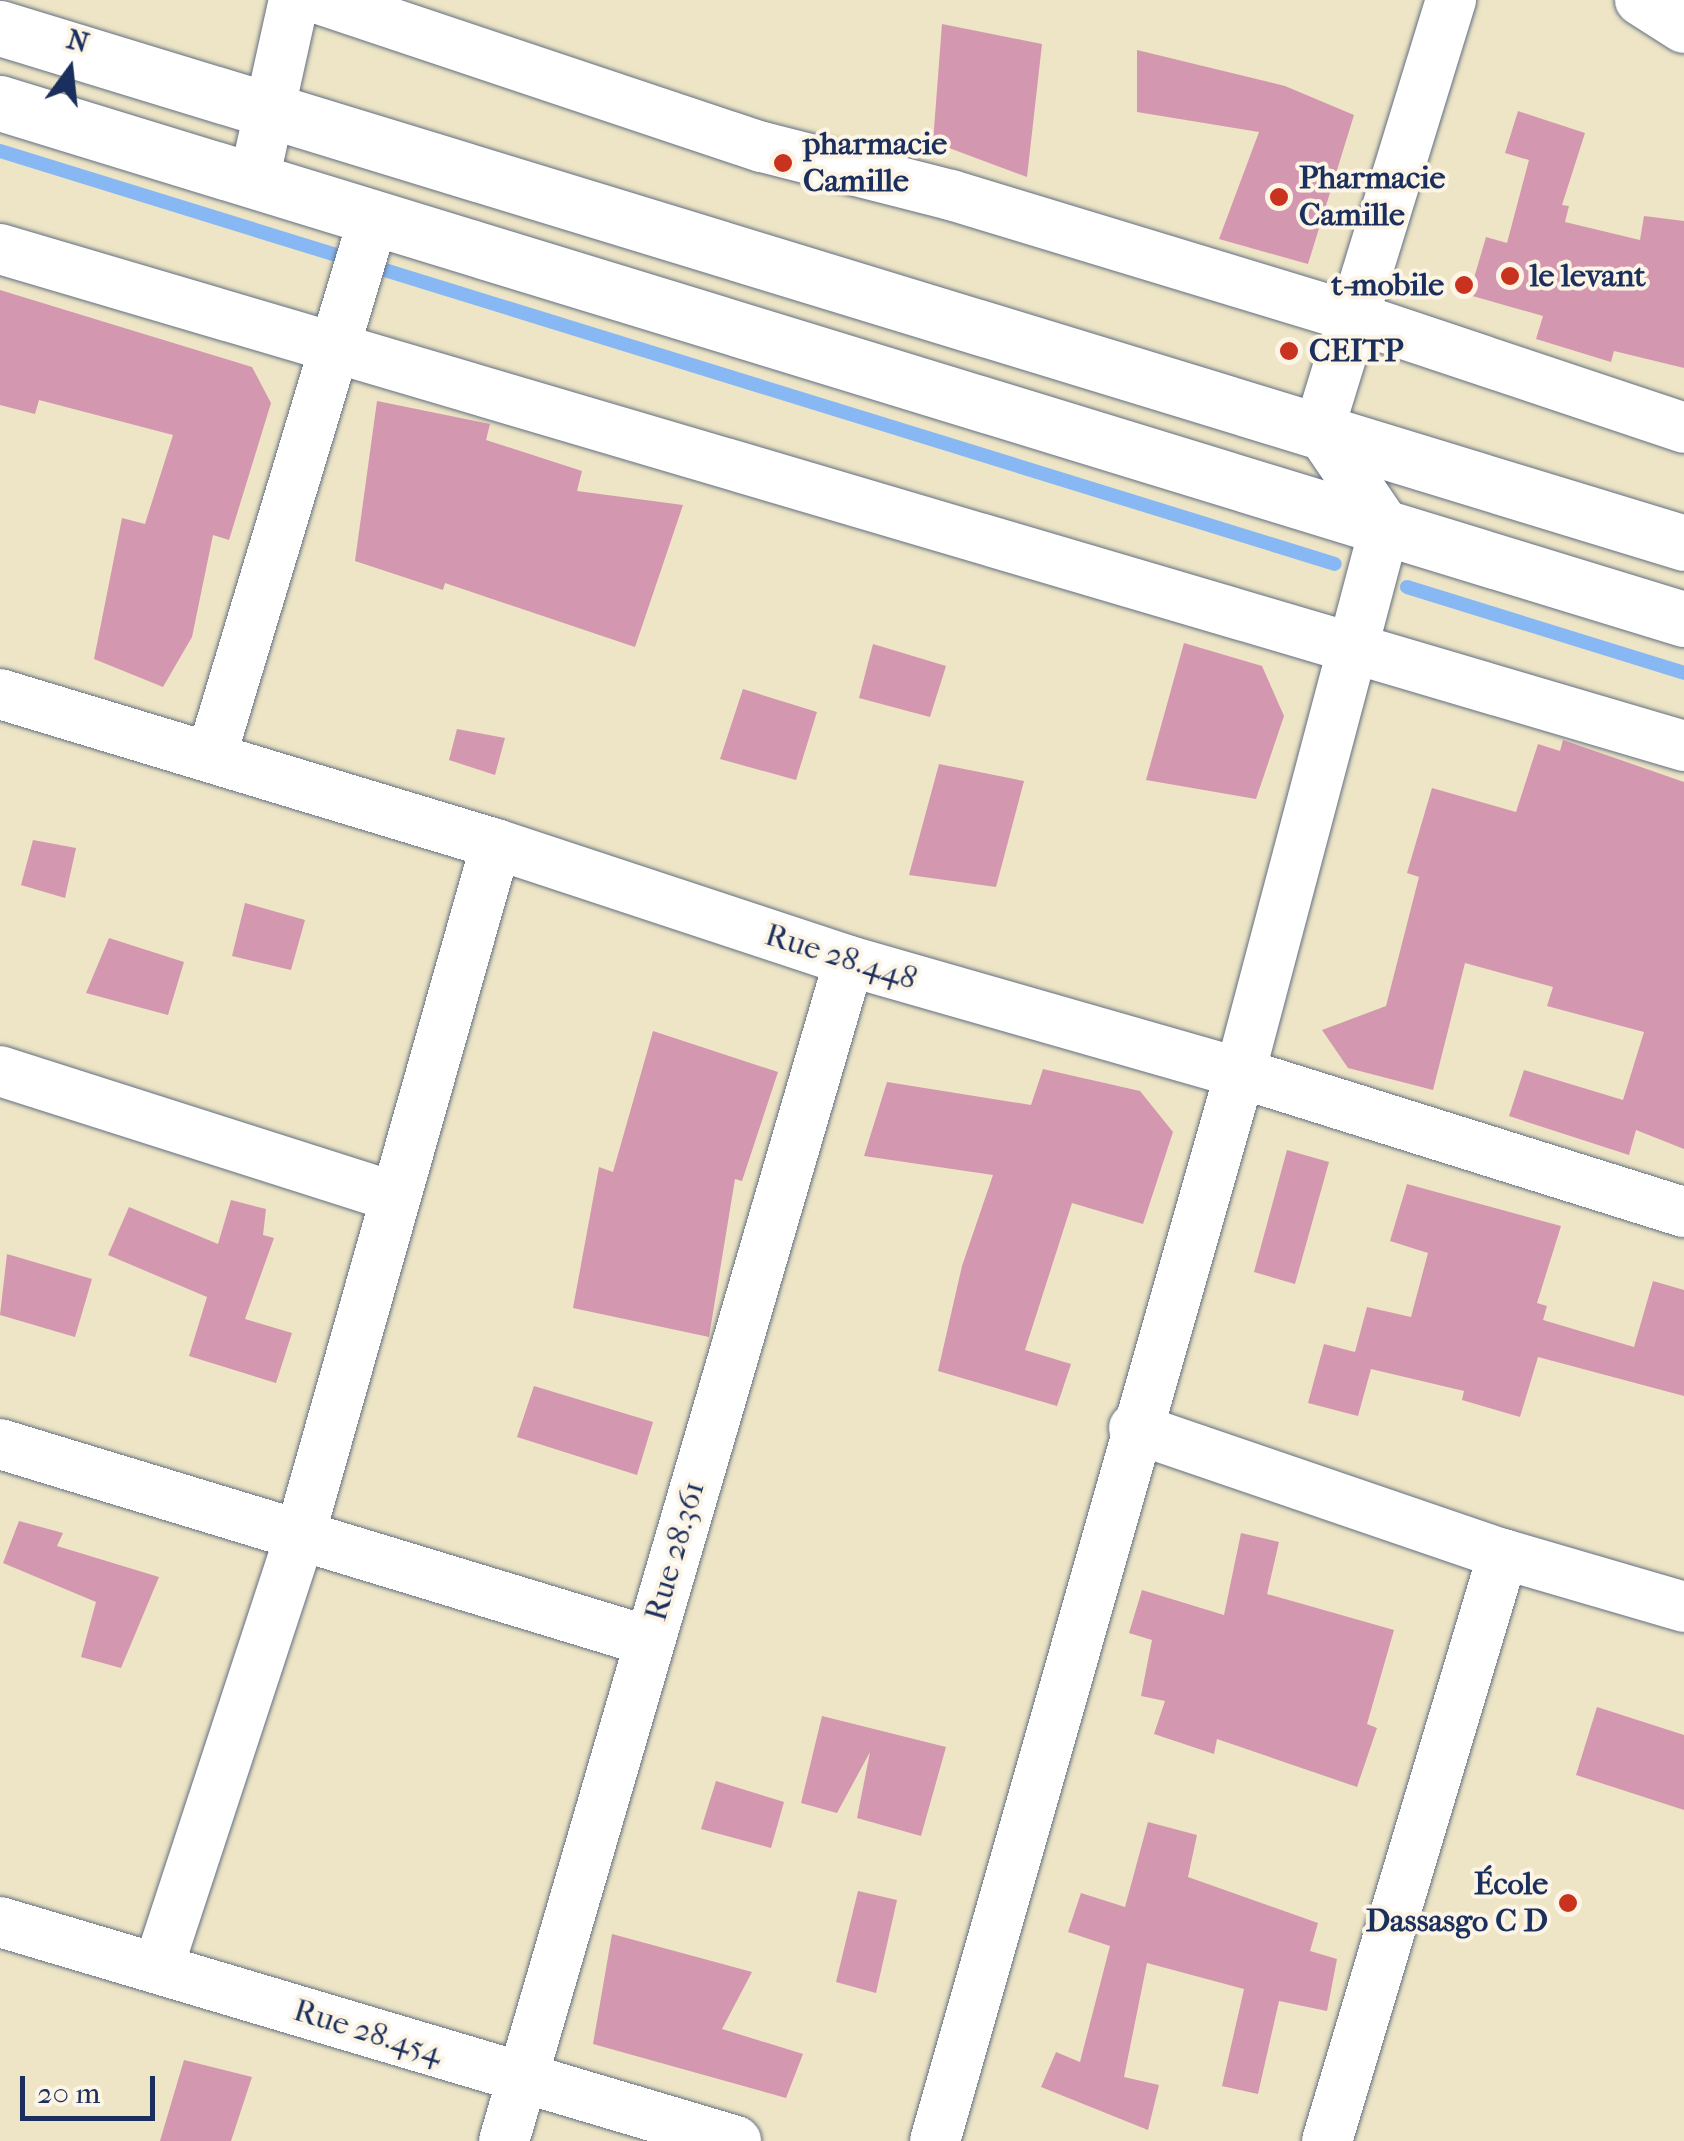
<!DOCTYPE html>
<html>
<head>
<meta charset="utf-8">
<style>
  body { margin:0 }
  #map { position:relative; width:1684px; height:2141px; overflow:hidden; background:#ede5c5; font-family:"IM FELL French Canon",serif }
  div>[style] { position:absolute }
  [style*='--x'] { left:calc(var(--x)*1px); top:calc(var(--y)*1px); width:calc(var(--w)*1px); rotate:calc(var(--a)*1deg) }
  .stream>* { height:14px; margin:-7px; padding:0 7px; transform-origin:7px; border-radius:7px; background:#87b8f3 }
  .building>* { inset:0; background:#d398af }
  .roads { filter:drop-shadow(0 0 2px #646f82) drop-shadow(0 0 2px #646f82) }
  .minor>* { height:50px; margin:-25px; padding:0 25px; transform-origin:25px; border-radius:25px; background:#fff }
  .major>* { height:55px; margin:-27.5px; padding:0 27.5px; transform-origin:27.5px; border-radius:27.5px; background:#fff }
  .dots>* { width:28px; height:28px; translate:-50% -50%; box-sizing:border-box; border:5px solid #fcf5e5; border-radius:50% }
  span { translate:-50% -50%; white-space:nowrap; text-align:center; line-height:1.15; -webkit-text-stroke:8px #fcf5e5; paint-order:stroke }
  .poi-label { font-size:32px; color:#1b2f5e; font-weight:700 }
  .left { translate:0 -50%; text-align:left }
  .right { translate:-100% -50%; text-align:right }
  .street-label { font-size:32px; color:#1b2f5e }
  .north { position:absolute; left:20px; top:20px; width:100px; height:100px; -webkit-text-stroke:8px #fcf5e5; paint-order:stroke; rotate:15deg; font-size:28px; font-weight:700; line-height:40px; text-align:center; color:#1b2f5e }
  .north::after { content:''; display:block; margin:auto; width:35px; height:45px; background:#1b2f5e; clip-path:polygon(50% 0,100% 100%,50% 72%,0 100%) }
  .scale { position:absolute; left:20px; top:2076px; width:135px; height:45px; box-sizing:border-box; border:5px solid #1b2f5e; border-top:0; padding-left:12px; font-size:30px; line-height:35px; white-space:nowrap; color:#1b2f5e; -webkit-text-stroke:8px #fcf5e5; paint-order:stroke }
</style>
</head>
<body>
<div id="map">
  <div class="stream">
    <i style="--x:0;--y:151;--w:1397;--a:17.19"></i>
    <i style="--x:1407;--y:587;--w:290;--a:17.2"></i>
  </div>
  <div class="building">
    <i style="clip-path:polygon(942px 24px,1042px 44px,1027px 177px,933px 142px)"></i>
    <i style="clip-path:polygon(1137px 50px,1285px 86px,1354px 115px,1308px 264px,1219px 239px,1259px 132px,1137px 112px)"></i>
    <i style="clip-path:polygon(1518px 111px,1585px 133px,1562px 205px,1569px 206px,1565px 222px,1640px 240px,1644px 216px,1684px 221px,1684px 368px,1614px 351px,1611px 362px,1536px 339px,1543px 316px,1469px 295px,1486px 237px,1507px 243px,1529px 160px,1505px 153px)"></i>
    <i style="clip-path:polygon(0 290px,252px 367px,271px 403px,229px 540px,213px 535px,192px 637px,163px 687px,94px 659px,122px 518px,145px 524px,173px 435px,39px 400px,35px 414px,0 405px)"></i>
    <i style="clip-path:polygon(377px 401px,490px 424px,486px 440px,582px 471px,577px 491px,683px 505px,635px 647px,445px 583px,443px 590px,355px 561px)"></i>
    <i style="clip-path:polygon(1184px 643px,1262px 666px,1284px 716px,1256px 799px,1146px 780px)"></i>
    <i style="clip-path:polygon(873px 644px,946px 666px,930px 717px,859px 698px)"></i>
    <i style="clip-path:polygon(743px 689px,817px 712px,796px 780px,720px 759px)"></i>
    <i style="clip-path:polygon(457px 729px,505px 738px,495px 775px,449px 760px)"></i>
    <i style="clip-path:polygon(1563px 740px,1684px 782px,1684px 1149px,1636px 1130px,1629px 1155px,1509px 1116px,1524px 1070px,1623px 1100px,1644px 1032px,1547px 1006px,1553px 987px,1465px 963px,1433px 1090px,1348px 1068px,1322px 1030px,1386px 1006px,1419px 877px,1407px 873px,1432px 788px,1516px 812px,1538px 744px,1560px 751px)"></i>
    <i style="clip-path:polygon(939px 764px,1024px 781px,996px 887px,909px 875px)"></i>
    <i style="clip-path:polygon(33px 840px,76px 848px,65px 898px,21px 885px)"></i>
    <i style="clip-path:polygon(245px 903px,305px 920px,291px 970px,232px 956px)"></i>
    <i style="clip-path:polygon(109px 938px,184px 962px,168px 1015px,86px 993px)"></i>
    <i style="clip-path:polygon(653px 1031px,778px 1072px,742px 1181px,735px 1179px,709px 1337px,573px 1308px,599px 1167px,613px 1172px)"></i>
    <i style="clip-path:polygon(1043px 1069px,1140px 1091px,1173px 1132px,1143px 1224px,1072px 1203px,1025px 1350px,1071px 1364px,1057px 1406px,938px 1371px,962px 1266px,993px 1175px,864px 1156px,887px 1082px,1031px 1105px)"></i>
    <i style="clip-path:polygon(1287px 1150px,1329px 1162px,1295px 1284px,1254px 1272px)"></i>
    <i style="clip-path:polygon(1407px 1184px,1561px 1226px,1537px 1303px,1547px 1306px,1543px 1320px,1634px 1347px,1653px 1281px,1684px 1290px,1684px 1396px,1538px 1357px,1520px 1417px,1462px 1400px,1464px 1391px,1371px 1369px,1358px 1416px,1308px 1403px,1324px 1344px,1355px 1352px,1367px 1307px,1411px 1317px,1428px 1253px,1390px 1241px)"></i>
    <i style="clip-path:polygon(231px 1200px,266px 1209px,263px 1235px,274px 1238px,245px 1319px,292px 1333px,276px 1383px,189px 1356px,207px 1297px,108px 1255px,129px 1207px,218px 1244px)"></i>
    <i style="clip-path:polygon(7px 1254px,92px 1279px,75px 1337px,0 1315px)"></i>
    <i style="clip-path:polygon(534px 1386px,653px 1422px,637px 1475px,517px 1437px)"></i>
    <i style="clip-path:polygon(19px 1521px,63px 1533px,57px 1546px,159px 1577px,121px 1668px,81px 1657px,96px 1602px,3px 1563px)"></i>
    <i style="clip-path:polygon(1241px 1533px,1279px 1542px,1267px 1594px,1394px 1630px,1367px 1724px,1377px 1728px,1357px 1787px,1217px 1739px,1214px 1754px,1154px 1734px,1165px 1701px,1141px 1696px,1152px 1640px,1129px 1633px,1142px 1590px,1224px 1615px)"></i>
    <i style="clip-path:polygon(1597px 1707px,1684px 1735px,1684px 1810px,1576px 1775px)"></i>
    <i style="clip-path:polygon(822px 1716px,946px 1747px,921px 1836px,857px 1818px,870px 1752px,837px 1813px,801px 1803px)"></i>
    <i style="clip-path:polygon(716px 1781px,784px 1802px,771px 1848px,701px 1829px)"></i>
    <i style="clip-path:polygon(1148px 1822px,1197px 1835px,1188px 1877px,1318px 1923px,1310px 1951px,1337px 1959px,1327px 2011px,1279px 2001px,1258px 2094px,1222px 2086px,1244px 1989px,1147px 1963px,1124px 2077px,1159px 2085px,1148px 2130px,1041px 2087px,1056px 2052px,1080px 2062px,1110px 1946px,1068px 1932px,1081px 1893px,1125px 1907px)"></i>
    <i style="clip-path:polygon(858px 1891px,897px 1900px,876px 1993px,836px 1982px)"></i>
    <i style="clip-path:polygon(612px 1934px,752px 1972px,722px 2029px,803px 2054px,786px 2098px,593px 2044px)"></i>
    <i style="clip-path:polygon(184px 2060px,252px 2077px,231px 2141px,160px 2141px)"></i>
  </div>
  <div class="roads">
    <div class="minor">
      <i style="--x:322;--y:0;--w:464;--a:18.5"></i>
      <i style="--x:762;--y:147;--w:195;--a:14.3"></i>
      <i style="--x:951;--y:195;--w:420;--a:16.9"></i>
      <i style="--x:1353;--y:317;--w:349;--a:18.5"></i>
      <i style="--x:1640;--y:0;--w:52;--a:32.5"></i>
      <i style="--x:254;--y:180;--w:184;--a:-77.5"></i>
      <i style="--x:0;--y:249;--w:1756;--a:16.44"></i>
      <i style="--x:0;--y:694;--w:518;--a:16.83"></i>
      <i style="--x:496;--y:844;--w:372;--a:18.3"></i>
      <i style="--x:849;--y:961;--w:407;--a:16"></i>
      <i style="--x:1240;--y:1073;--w:465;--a:17.4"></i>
      <i style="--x:211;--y:757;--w:561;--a:-73.21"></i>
      <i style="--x:0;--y:1071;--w:410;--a:17.7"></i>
      <i style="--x:1134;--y:1428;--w:390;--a:18.9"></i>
      <i style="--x:1503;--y:1554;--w:613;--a:106.69"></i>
      <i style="--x:0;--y:1444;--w:677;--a:16.91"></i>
      <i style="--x:1503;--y:1554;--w:189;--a:16.3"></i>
      <i style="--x:0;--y:1922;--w:768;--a:16.57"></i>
      <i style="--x:158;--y:1968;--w:456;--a:-71.8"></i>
      <i style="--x:300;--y:1535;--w:718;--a:-74.16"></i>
      <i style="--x:504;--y:2141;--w:1229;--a:-73.7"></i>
      <i style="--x:935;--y:2141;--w:1111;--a:-74.06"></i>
      <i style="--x:1240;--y:1073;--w:566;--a:-75.15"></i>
      <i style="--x:1385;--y:526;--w:117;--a:-124.2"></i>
      <i style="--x:1319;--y:429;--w:449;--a:-72.9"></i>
    </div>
    <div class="major">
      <i style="--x:0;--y:28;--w:1761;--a:17"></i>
      <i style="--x:0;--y:103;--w:1761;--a:17.04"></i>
    </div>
  </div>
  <div class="dots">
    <i style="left:783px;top:163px;background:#c8321e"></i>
    <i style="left:1279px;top:197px;background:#c8321e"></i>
    <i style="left:1510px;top:276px;background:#c8321e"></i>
    <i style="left:1464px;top:285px;background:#c8321e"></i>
    <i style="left:1289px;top:351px;background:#c8321e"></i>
    <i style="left:1568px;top:1903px;background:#c8321e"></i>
  </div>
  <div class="poi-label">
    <span class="left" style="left:803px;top:163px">pharmacie<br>Camille</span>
    <span class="left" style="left:1299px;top:197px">Pharmacie<br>Camille</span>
    <span class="left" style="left:1530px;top:276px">le levant</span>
    <span class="right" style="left:1444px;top:285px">t-mobile</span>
    <span class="left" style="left:1309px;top:351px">CEITP</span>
    <span class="right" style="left:1548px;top:1903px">École<br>Dassasgo C D</span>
  </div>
  <div class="street-label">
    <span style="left:841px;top:957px;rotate:17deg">Rue 28.448</span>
    <span style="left:675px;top:1551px;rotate:-74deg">Rue 28.361</span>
    <span style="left:368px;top:2032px;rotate:17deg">Rue 28.454</span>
  </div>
  <div class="north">N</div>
  <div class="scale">20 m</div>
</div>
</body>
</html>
